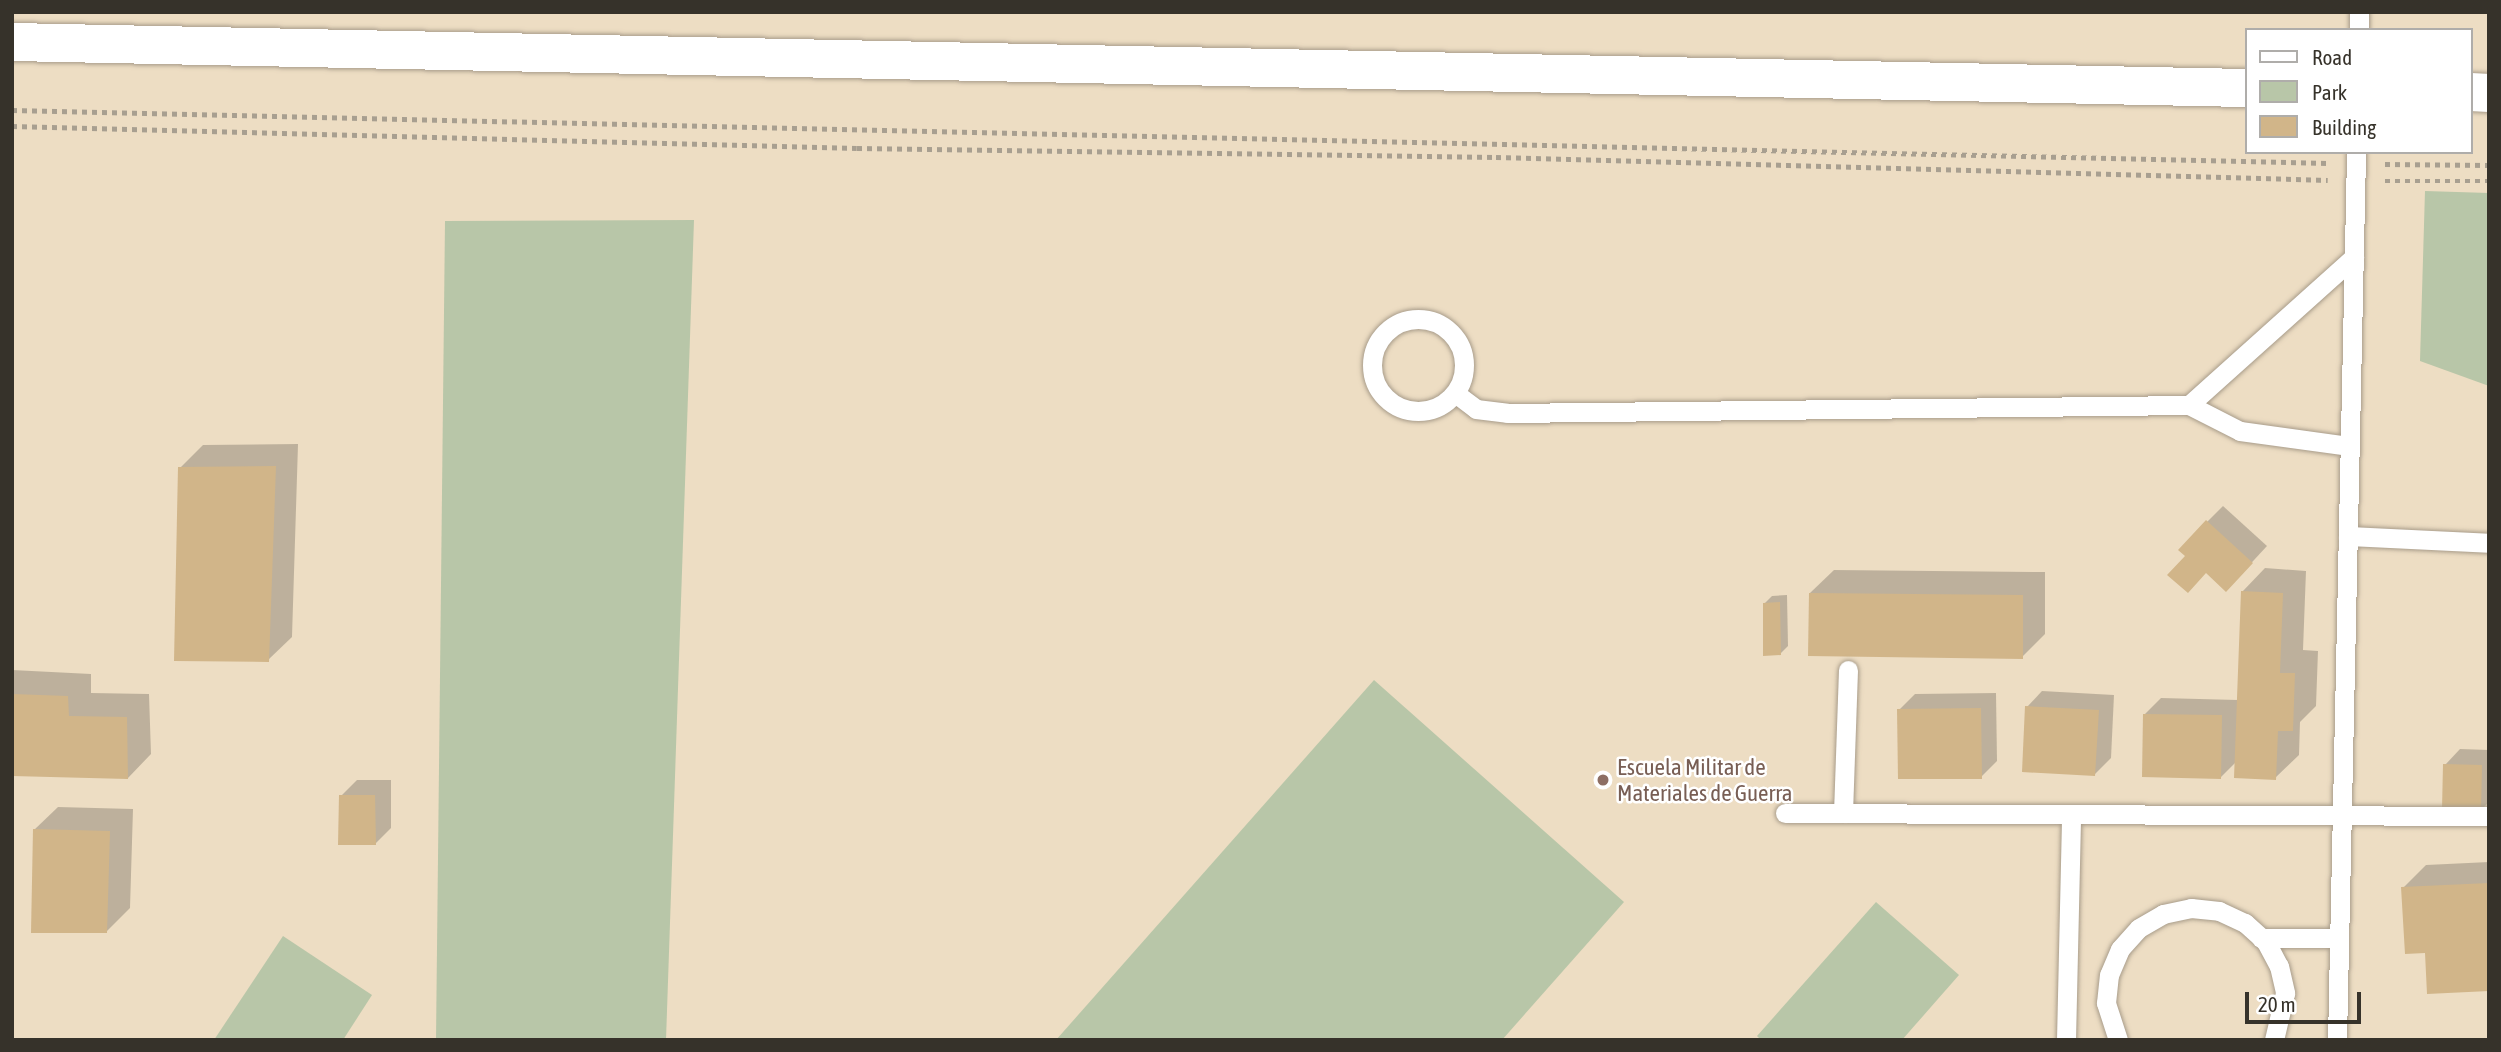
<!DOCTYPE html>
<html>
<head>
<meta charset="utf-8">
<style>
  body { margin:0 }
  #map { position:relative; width:2501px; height:1052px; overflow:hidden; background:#f5e9d5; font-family:"Asap Condensed",sans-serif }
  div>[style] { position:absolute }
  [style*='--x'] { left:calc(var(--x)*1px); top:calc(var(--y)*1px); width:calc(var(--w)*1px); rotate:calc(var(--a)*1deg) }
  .built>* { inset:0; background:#edddc3 }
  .green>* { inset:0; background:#b8c6a8 }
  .shadow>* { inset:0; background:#0003 }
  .building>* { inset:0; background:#d1b589 }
  .path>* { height:4.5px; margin-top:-2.25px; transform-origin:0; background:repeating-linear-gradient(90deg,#a89f90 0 5px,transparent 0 10px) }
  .roads { filter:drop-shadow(0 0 2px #a89c8a) drop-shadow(0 0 2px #a89c8a) }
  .service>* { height:19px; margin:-9.5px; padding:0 9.5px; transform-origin:9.5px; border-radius:9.5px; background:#fff }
  .service>.ring { margin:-9.5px; padding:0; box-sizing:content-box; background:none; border:19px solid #fff; border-radius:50% }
  .minor>* { height:38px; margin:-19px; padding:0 19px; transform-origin:19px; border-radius:19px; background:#fff }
  .dots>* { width:19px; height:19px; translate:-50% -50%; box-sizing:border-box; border:4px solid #fff; border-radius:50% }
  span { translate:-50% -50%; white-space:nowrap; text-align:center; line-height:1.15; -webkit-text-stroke:5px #fff; paint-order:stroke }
  .education-label { font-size:23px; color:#785e54 }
  .left { translate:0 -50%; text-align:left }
  .frame { position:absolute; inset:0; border:14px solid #36322a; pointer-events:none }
  .legend { position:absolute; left:2245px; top:28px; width:228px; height:126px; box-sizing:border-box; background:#fff; border:2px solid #afadaa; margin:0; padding:9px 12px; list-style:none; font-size:21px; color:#36322a }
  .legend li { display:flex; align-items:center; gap:14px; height:35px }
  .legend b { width:35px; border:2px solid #afadaa }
  .scale { position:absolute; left:2245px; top:992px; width:116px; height:32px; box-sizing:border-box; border:4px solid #36322a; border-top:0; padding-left:9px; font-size:21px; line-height:24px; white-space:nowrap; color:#36322a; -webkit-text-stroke:5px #fff; paint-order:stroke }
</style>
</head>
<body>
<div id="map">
  <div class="built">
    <i style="clip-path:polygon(evenodd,12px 12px,2489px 12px,2489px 1040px,12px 1040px,12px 12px,2247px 30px,2471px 30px,2471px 152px,2247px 152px,2247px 30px)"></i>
  </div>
  <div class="green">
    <i style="clip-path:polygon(2425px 191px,2489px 193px,2489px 386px,2420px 361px)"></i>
    <i style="clip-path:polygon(694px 220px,666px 1040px,436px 1040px,445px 221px)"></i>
    <i style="clip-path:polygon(1374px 680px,1624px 902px,1502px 1040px,1056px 1040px)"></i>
    <i style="clip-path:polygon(1876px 902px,1959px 975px,1902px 1040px,1761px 1040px,1757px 1036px)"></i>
    <i style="clip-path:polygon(283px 936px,372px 995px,343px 1040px,214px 1040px)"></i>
  </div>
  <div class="shadow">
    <i style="clip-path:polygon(298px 444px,292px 637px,268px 660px,180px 468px,203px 445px)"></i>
    <i style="clip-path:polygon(2223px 506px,2267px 546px,2242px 573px,2188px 556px,2207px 522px)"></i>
    <i style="clip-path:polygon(2265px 568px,2306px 571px,2303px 650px,2318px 651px,2316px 706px,2300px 722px,2299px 755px,2275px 778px,2236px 762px,2220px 778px,2145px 714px,2161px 698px,2238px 700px,2242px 592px)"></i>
    <i style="clip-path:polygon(1834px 570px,2045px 572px,2045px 634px,2022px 657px,1810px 593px)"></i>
    <i style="clip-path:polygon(1787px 595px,1788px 646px,1780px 654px,1765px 603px,1772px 596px)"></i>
    <i style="clip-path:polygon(12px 670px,91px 674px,91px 693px,149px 694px,151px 754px,128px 778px,12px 774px)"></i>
    <i style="clip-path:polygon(2042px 691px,2114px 695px,2111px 758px,2095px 774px,2027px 707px)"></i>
    <i style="clip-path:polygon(1996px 693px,1997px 761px,1981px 777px,1899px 710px,1915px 694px)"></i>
    <i style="clip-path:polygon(2460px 749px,2489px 750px,2489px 802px,2481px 810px,2445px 765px)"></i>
    <i style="clip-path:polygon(357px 780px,391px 780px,391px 828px,375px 844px,341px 796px)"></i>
    <i style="clip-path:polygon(58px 807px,133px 809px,130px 908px,107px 931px,34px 830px)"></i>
    <i style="clip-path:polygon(2489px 862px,2489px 989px,2427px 951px,2403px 888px,2426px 865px)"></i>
  </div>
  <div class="building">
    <i style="clip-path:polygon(276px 466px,269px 662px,174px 661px,178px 467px)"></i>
    <i style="clip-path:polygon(2206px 520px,2253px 563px,2226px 592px,2206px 573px,2188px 593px,2167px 575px,2185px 556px,2178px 550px)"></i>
    <i style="clip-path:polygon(2241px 591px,2283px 593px,2280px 673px,2295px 673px,2293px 731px,2278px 731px,2276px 780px,2234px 778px)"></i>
    <i style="clip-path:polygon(1809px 593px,2023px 595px,2023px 659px,1808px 656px)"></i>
    <i style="clip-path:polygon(1780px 602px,1781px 655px,1763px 656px,1763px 603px)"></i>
    <i style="clip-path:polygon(12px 694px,68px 696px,69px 716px,127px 717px,128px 779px,12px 776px)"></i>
    <i style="clip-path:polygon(2025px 706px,2099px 710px,2095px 776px,2022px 772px)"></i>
    <i style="clip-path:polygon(1981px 708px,1982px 779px,1898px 779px,1897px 709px)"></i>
    <i style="clip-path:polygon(2143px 714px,2222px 715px,2221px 779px,2142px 777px)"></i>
    <i style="clip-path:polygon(2443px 764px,2482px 765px,2481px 811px,2442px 810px)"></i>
    <i style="clip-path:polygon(339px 795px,375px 795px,376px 845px,338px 845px)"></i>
    <i style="clip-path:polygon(33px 829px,110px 831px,107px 933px,31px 933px)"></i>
    <i style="clip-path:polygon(2489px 883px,2489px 991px,2427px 994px,2425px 953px,2405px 954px,2401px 887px)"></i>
  </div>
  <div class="path">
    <i style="--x:12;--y:110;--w:2316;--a:1.31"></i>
    <i style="--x:12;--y:126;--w:845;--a:1.49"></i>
    <i style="--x:857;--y:148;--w:639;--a:0.81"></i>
    <i style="--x:1496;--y:157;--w:832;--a:1.58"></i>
    <i style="--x:2385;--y:164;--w:104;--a:0.6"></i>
    <i style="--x:2385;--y:181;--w:104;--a:0"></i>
  </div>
  <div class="roads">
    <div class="service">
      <i style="--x:2359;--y:30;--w:18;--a:-90"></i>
      <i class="ring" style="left:1372px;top:319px;width:73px;height:73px"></i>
      <i style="--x:1455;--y:393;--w:26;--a:37"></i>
      <i style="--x:1476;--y:409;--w:31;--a:7"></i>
      <i style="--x:1507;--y:413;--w:682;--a:-0.67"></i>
      <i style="--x:2189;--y:405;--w:57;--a:27"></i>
      <i style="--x:2240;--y:431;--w:111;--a:7.8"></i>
      <i style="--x:2189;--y:405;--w:222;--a:-41.9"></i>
      <i style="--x:2348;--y:536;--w:141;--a:2.8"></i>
      <i style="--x:1785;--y:813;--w:704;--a:0.24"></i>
      <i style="--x:1843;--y:813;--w:143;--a:-88"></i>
      <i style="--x:2261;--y:938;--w:78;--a:0"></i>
      <i style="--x:2066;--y:1040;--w:225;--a:-88.7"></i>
      <i style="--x:2118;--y:1040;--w:39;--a:-108"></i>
      <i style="--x:2106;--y:1003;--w:28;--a:-84"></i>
      <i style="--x:2109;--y:975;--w:28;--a:-67"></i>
      <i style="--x:2120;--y:949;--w:28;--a:-48"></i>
      <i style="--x:2139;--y:928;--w:28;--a:-30"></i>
      <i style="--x:2163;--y:914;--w:29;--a:-12"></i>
      <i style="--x:2191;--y:908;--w:28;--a:6"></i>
      <i style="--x:2219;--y:911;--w:29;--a:25"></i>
      <i style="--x:2245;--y:923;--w:28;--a:42"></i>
      <i style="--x:2266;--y:942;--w:27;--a:62"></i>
      <i style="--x:2279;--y:966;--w:28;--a:77"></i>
      <i style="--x:2285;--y:993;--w:48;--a:103.2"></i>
      <i style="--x:2337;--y:1040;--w:888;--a:-88.77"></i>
    </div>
    <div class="minor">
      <i style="--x:12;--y:42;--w:2235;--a:1.18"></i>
      <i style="--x:2471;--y:92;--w:18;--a:3"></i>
    </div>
  </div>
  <div class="dots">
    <i style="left:1603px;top:780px;background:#8d6e63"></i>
  </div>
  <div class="education-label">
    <span class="left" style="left:1617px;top:780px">Escuela Militar de<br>Materiales de Guerra</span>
  </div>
  <div class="frame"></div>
  <ul class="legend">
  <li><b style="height:9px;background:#fff"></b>Road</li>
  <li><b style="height:19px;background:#b8c6a8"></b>Park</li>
  <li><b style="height:19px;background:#d1b589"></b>Building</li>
  </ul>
  <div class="scale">20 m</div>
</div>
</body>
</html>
